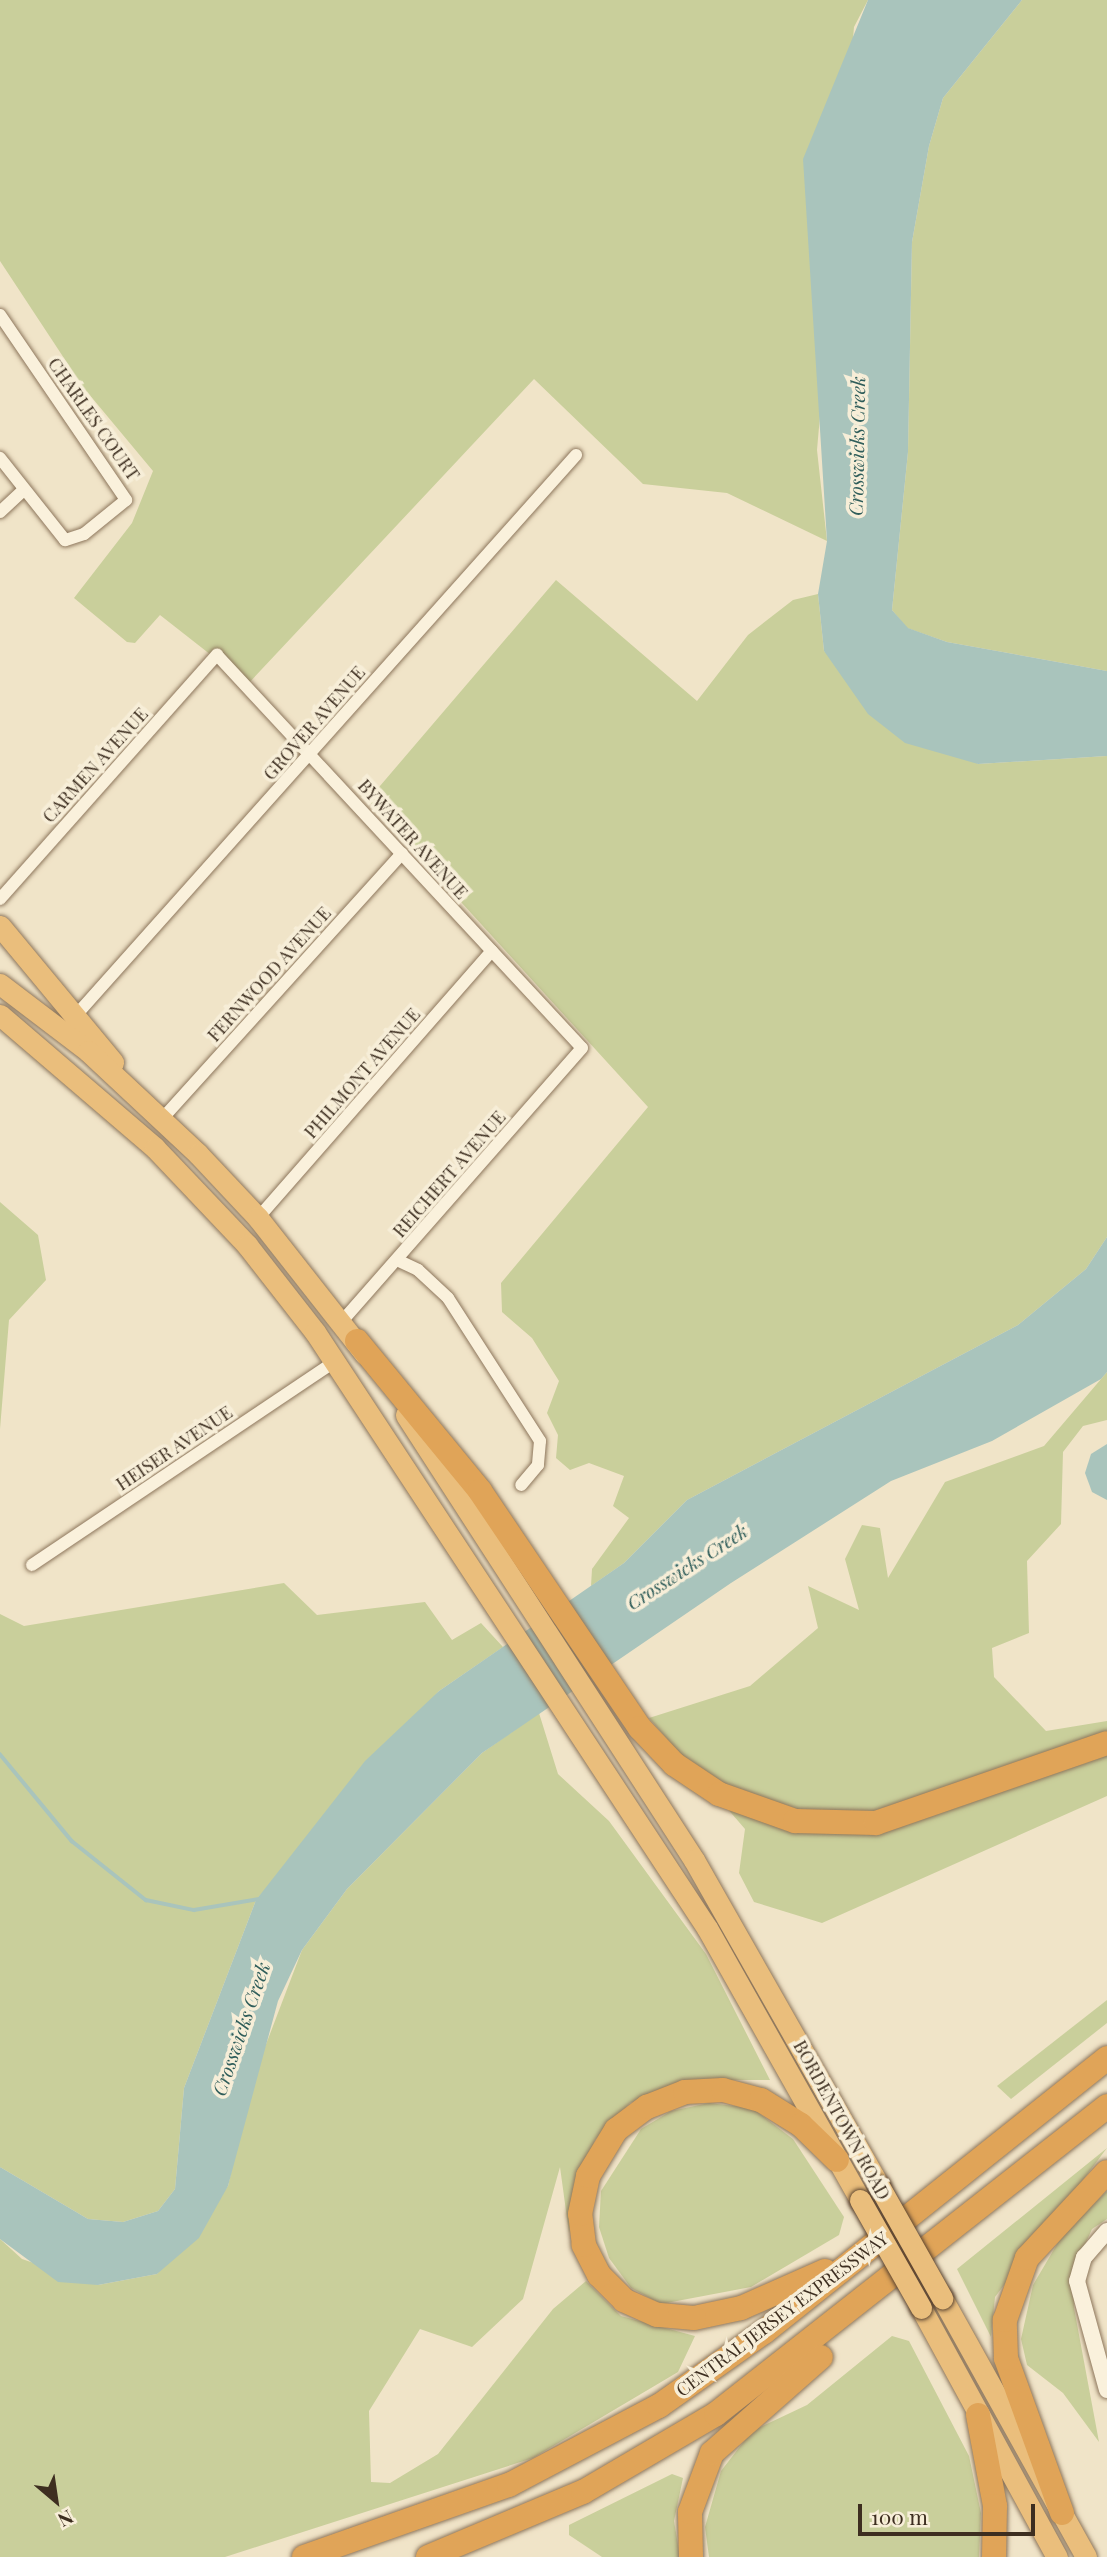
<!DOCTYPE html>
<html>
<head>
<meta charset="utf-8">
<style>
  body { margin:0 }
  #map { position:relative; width:1107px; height:2557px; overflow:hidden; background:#f0e4c8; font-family:"Playfair Display",serif }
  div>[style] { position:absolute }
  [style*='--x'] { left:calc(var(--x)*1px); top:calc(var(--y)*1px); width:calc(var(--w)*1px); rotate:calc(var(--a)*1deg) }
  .green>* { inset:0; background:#c9cf9b }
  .water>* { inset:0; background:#a9c4bc }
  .stream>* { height:3.5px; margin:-1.75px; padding:0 1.75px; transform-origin:1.75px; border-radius:1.75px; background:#a9c4bc }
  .roads { filter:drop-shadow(0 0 2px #8d765c) drop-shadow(0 0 2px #8d765c) }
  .minor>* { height:12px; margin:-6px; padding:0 6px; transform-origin:6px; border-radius:6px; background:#faf1dc }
  .tertiary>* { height:16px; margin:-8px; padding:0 8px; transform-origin:8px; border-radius:8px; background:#faf1dc }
  .trunk>* { height:21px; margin:-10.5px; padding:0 10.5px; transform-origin:10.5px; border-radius:10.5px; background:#eabe7c }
  .motorway>* { height:24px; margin:-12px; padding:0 12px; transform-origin:12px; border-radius:12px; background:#e0a458 }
  .bridges { filter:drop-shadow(0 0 2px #5b4430) drop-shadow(0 0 2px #5b4430) }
  .trunk-bridge>* { height:21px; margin:-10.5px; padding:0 10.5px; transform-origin:10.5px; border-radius:10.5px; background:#eabe7c }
  span { translate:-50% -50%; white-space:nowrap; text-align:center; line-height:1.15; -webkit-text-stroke:7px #f7eed8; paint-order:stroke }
  .street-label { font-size:18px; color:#3d2e20 }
  .water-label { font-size:19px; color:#2f5d5a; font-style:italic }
  .north { position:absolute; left:21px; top:2466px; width:70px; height:70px; -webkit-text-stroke:5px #f7eed8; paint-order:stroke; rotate:151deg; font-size:19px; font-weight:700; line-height:28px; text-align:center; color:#3d2e20 }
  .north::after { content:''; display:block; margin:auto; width:24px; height:32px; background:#3d2e20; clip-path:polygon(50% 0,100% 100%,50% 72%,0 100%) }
  .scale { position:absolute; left:858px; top:2504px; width:177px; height:32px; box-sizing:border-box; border:4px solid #3d2e20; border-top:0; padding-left:9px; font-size:21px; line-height:24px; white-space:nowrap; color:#3d2e20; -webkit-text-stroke:5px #f7eed8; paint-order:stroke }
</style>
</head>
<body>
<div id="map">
  <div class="green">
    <i style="clip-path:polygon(0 0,868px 0,854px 27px,817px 450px,827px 541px,727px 493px,643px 484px,534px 379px,248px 684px,160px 615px,135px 643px,127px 642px,74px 598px,132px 523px,153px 471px,83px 387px,0 261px)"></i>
    <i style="clip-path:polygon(1022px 0,1107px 0,1107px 671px,947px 642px,907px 628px,892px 610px,908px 452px,912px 242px,929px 146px,943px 98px)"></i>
    <i style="clip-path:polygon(556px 580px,697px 701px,748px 635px,793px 600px,818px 594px,824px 651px,978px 764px,1107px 756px,1107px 1237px,1086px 1269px,1018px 1325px,687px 1500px,624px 1563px,591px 1586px,592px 1569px,629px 1518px,613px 1506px,624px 1476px,589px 1463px,570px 1470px,556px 1458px,558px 1435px,547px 1413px,559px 1381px,532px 1338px,502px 1312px,501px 1283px,648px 1107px,368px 800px)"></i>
    <i style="clip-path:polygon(0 1202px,38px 1235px,46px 1280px,9px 1320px,0 1429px)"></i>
    <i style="clip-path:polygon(1107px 1372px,1107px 1420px,1083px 1426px,1063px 1452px,1061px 1524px,1027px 1561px,1029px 1633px,992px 1648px,994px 1677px,1046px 1731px,1107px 1721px,1107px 1796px,822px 1923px,754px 1902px,739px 1873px,745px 1829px,649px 1718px,750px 1686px,818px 1628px,808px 1586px,859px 1610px,845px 1559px,862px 1525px,880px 1528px,888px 1578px,945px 1482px,1044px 1446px)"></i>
    <i style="clip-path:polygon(284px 1583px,317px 1615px,425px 1602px,452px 1640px,481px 1623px,503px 1647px,439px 1691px,256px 1900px,184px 2088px,175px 2189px,158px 2211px,123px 2222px,88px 2219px,0 2167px,0 1614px,24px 1626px)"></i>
    <i style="clip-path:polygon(539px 1713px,558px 1774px,609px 1821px,706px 1954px,770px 2080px,686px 2080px,630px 2103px,595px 2140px,575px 2187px,569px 2233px,560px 2167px,523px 2299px,472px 2347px,420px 2329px,369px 2411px,371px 2482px,390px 2483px,438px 2454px,553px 2309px,586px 2281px,621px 2316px,695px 2336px,678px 2372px,533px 2458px,225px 2557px,0 2557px,0 2239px,22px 2259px,98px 2285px,157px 2274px,228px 2186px,252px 2081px,302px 1950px,347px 1889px,482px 1753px)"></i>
    <i style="clip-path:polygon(1107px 2000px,1107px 2023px,1011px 2099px,997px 2086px)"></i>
    <i style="clip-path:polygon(709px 2103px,752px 2108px,793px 2139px,844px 2217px,839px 2235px,751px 2287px,661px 2304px,631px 2288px,609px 2258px,599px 2227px,601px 2191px,641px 2129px,671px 2111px)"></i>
    <i style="clip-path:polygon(1107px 2148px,995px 2297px,991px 2337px,957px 2269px)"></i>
    <i style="clip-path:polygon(1107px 2191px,1107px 2219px,1092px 2229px,1074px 2269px,1074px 2308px,1099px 2442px,1063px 2393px,1027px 2365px,1021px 2339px,1033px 2285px,1063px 2234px)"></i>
    <i style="clip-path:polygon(892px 2336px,909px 2341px,969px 2456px,981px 2513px,979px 2557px,709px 2557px,705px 2527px,721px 2471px,752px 2431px,807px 2405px)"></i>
    <i style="clip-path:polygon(672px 2474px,683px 2478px,674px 2521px,680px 2557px,602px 2557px,569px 2535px,569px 2525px)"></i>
  </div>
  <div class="water">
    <i style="clip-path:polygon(868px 0,1022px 0,943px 98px,929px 146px,912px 242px,908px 452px,892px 610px,908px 628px,947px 642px,1107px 671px,1107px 756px,978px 764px,905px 743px,868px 714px,824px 651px,818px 594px,827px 541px,803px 159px)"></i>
    <i style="clip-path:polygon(1107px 1237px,1107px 1372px,1101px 1379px,992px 1441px,891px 1481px,731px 1583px,482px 1753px,347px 1889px,302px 1950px,278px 2001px,228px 2186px,199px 2238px,157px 2274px,98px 2285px,58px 2282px,0 2239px,0 2167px,88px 2219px,123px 2222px,158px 2211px,175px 2189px,184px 2088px,256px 1900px,365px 1761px,439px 1691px,624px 1563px,687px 1500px,1018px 1325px,1086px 1269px)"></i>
    <i style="clip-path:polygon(1107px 1444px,1107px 1500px,1092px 1492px,1085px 1473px,1091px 1454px)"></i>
  </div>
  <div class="stream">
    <i style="--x:0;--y:1754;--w:113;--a:50.4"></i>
    <i style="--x:72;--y:1841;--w:95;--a:38.6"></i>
    <i style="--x:146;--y:1900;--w:49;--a:11.8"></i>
    <i style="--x:194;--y:1910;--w:66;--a:-9.6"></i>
  </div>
  <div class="roads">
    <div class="minor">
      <i style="--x:0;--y:315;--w:224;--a:55.7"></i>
      <i style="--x:126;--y:500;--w:54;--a:141"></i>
      <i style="--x:84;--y:534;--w:20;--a:162"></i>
      <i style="--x:65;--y:540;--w:105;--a:-128.4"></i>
      <i style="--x:0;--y:512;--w:33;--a:-43"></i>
      <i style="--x:0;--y:899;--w:327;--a:-48.4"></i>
      <i style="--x:217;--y:655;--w:536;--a:47.12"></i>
      <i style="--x:582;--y:1048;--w:363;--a:131.3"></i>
      <i style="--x:78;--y:1013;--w:748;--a:-48.25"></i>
      <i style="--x:162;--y:1119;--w:358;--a:-47.9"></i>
      <i style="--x:258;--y:1218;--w:355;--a:-48.8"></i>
      <i style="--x:397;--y:1260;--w:23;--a:25"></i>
      <i style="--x:418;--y:1270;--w:41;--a:43"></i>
      <i style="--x:448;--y:1298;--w:170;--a:57.2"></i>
      <i style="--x:540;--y:1441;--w:24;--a:95"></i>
      <i style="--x:538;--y:1465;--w:26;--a:130"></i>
      <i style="--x:32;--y:1565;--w:366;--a:-33.9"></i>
    </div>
    <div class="tertiary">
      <i style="--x:1107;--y:2231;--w:35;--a:131"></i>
      <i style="--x:1084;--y:2257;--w:25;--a:106"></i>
      <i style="--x:1077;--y:2281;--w:113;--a:74.6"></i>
    </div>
    <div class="trunk">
      <i style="--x:0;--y:926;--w:177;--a:50.3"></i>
      <i style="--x:0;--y:984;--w:111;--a:37.3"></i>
      <i style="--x:88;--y:1051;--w:151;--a:43.1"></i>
      <i style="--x:198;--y:1154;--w:88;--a:46.8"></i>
      <i style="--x:258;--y:1218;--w:173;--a:51.8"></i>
      <i style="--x:0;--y:1015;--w:204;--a:40.6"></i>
      <i style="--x:155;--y:1148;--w:134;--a:46.5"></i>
      <i style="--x:247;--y:1245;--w:110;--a:52"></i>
      <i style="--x:315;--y:1332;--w:713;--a:56.67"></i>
      <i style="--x:707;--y:1928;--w:312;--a:60.6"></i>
      <i style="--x:406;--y:1415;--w:530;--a:57.09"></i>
      <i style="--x:694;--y:1860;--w:375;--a:60.4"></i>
      <i style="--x:942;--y:2298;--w:296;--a:60.9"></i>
      <i style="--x:921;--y:2308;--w:284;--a:61.4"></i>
    </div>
    <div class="motorway">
      <i style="--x:357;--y:1341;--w:194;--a:50.6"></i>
      <i style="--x:480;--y:1491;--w:286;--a:56"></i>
      <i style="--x:640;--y:1728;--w:50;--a:46.6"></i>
      <i style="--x:674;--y:1764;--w:54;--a:33.7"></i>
      <i style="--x:719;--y:1794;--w:81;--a:19.6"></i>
      <i style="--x:795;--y:1821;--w:81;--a:1.4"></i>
      <i style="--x:876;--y:1823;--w:244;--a:-19.1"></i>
      <i style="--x:825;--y:2271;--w:92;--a:156.2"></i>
      <i style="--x:741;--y:2308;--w:48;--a:168"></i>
      <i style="--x:694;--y:2318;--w:37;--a:-175"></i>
      <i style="--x:657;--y:2315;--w:36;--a:-156"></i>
      <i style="--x:624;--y:2300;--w:35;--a:-135"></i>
      <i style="--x:599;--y:2275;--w:34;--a:-117"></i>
      <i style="--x:584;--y:2245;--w:31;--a:-97"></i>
      <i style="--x:580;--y:2214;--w:39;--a:-78"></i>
      <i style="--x:588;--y:2176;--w:54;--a:-58.7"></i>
      <i style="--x:616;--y:2130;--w:39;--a:-37"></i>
      <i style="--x:647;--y:2107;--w:41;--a:-21.5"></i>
      <i style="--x:685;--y:2092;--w:38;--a:-3"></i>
      <i style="--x:723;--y:2090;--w:39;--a:15"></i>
      <i style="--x:761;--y:2100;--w:47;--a:32"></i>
      <i style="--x:801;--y:2125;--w:50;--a:44.2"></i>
      <i style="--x:978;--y:2415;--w:93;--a:79.4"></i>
      <i style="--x:995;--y:2506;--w:51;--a:91.1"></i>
      <i style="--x:1062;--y:2513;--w:165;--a:-109.9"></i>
      <i style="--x:1006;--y:2358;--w:38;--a:-92"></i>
      <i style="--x:1005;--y:2320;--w:66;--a:-70.5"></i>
      <i style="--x:1027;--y:2258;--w:117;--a:-47.1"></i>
      <i style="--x:304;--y:2557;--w:217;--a:-19.4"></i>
      <i style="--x:509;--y:2485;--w:170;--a:-27.8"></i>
      <i style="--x:659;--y:2406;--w:128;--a:-35.2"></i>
      <i style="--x:764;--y:2332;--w:439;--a:-38.6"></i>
      <i style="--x:428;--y:2557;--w:168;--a:-22.8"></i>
      <i style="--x:583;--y:2492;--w:154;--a:-30.4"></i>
      <i style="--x:716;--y:2414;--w:498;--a:-38.2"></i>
      <i style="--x:691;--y:2557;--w:45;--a:-91.3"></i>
      <i style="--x:690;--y:2512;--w:63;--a:-69.6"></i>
      <i style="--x:712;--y:2453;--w:145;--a:-41.4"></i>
    </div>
  </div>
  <div class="bridges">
    <div class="trunk-bridge">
      <i style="--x:879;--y:2186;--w:129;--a:60.6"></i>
      <i style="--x:860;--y:2200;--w:124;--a:60.5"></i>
    </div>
  </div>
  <div class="street-label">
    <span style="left:94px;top:419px;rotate:55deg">CHARLES COURT</span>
    <span style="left:314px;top:723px;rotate:-49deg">GROVER AVENUE</span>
    <span style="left:95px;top:765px;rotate:-48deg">CARMEN AVENUE</span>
    <span style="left:413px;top:839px;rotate:48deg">BYWATER AVENUE</span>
    <span style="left:269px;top:974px;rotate:-48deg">FERNWOOD AVENUE</span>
    <span style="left:362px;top:1073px;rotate:-49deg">PHILMONT AVENUE</span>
    <span style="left:449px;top:1174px;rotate:-49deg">REICHERT AVENUE</span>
    <span style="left:174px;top:1448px;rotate:-34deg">HEISER AVENUE</span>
    <span style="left:842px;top:2120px;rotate:61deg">BORDENTOWN ROAD</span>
    <span style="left:782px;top:2314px;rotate:-37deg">CENTRAL JERSEY EXPRESSWAY</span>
  </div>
  <div class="water-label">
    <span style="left:857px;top:446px;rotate:-89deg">Crosswicks Creek</span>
    <span style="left:687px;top:1567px;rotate:-33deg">Crosswicks Creek</span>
    <span style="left:241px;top:2029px;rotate:-71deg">Crosswicks Creek</span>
  </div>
  <div class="north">N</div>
  <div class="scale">100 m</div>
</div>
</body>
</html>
